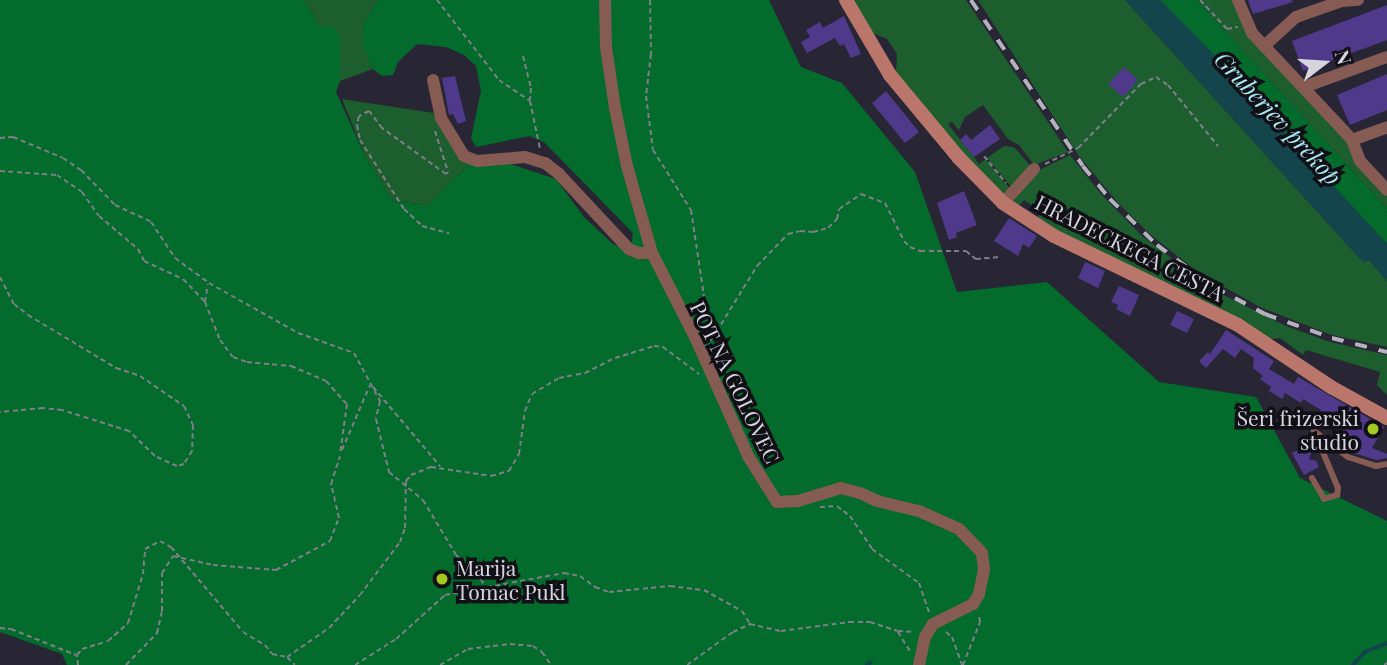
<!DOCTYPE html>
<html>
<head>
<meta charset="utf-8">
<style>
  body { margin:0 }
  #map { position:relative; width:1387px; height:665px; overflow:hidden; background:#282634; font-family:"Playfair Display",serif }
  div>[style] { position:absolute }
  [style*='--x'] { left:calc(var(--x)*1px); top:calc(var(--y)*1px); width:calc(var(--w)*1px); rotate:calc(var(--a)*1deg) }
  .green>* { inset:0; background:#1d5e2e }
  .forest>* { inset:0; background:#036b2c }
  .water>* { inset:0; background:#14444c }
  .stream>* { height:3.5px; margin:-1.75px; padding:0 1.75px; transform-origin:1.75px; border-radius:1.75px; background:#14444c }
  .building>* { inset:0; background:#4f398a }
  .path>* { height:2px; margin-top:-1px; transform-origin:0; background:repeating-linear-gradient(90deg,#7f7e89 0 5px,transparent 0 8.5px) }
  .lane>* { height:6px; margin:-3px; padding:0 3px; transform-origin:3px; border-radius:3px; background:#855b53 }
  .street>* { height:12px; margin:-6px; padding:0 6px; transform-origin:6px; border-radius:6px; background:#855b53 }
  .secondary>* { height:14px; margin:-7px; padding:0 7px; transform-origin:7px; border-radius:7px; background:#ba766b }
  .rail>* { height:3.5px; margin-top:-1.75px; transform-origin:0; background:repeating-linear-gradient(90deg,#b4b3bd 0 12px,transparent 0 24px) }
  .dots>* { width:19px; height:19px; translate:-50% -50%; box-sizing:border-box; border:4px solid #111016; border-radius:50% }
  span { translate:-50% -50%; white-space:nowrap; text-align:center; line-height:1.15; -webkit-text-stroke:7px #111016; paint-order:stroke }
  .street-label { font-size:21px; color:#d6d5de }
  .poi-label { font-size:21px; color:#d6d5de }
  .right { translate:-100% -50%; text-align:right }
  .left { translate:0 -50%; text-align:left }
  .water-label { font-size:23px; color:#abe9f4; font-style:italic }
  .north { position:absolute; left:1289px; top:28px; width:70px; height:70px; -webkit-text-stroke:5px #111016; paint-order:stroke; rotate:73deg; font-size:19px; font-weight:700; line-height:28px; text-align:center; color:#d6d5de }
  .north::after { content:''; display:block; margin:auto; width:24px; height:32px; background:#d6d5de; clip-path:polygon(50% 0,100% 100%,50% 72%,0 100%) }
</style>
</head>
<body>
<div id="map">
  <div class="green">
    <i style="clip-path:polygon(304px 0,378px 0,364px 22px,363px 43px,373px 69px,340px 81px,340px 36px,319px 26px)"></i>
    <i style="clip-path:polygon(853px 0,966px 0,1068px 152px,1034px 165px,1019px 145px,1008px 139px,983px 105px,965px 117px,959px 130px,952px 122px,948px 124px,979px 164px,986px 159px,1011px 190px,1005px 195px,978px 171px,896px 73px,897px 54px,887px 39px,871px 32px)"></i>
    <i style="clip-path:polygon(978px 0,1125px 0,1353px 251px,1364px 262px,1369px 260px,1387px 281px,1387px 347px,1332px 335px,1262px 308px,1199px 273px,1151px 235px,1119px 204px,1079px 156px)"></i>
    <i style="clip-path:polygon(1197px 0,1235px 0,1236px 6px,1348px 144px,1354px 161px,1387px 197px,1387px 209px)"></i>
    <i style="clip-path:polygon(342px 99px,434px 113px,470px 163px,428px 205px,392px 201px,365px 156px)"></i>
    <i style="clip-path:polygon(1004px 146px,1014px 147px,1029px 164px,1029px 170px,1013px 189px,987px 158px)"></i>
    <i style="clip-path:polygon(1070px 155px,1101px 194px,1142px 236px,1213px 290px,1286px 326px,1330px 342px,1387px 355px,1387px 395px,1377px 385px,1380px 372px,1306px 350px,1303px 355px,1280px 338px,1270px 339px,1080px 244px,1037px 219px,1041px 211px,1024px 200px,1019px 206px,1011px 200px,1035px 172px)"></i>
  </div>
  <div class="forest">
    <i style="clip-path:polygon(0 0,304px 0,319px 26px,333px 26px,340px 36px,340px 81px,336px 92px,365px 156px,392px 201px,428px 205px,470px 163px,501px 161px,556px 179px,584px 217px,614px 245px,631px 248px,633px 233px,544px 142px,529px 136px,476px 147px,471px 138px,481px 91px,476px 66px,464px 55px,446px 47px,417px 44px,398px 62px,393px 75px,382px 76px,373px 69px,362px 43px,364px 22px,378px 0,769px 0,801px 67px,842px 83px,915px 172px,957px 292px,1047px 282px,1159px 382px,1256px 397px,1300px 478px,1387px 521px,1387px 665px,67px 665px,62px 654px,0 632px)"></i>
    <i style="clip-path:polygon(1160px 0,1197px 0,1387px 209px,1387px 244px)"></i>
  </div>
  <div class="water">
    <i style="clip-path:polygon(1125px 0,1160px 0,1202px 42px,1387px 244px,1387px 281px,1369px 260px,1364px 263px,1353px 251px)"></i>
  </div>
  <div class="stream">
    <i style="--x:867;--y:665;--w:4;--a:-34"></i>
    <i style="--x:1353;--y:665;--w:18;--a:-47"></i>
    <i style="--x:1365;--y:652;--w:24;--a:-22"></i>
  </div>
  <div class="building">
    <i style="clip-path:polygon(1248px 0,1292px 0,1293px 2px,1253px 14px)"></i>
    <i style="clip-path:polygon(1387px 5px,1387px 40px,1303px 71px,1292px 41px)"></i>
    <i style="clip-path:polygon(844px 16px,861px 54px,851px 58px,844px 44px,840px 46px,835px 38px,807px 53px,801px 42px,810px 37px,806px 30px,820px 22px,823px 28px)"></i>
    <i style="clip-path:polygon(1124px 67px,1138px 80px,1123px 97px,1108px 84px)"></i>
    <i style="clip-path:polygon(1387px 74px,1387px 110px,1350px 125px,1337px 95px)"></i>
    <i style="clip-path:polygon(455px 76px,466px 121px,458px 124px,453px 114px,449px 115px,442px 78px)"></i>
    <i style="clip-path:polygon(886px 91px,919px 132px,905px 143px,872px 103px)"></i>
    <i style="clip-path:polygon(990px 125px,1000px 139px,974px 157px,960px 140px,966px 134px,971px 140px)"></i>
    <i style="clip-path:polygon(964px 191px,977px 225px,956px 233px,957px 237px,949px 240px,937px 203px)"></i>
    <i style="clip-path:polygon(1009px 218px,1037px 236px,1029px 248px,1023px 244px,1018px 256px,994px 241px)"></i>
    <i style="clip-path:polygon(1085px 262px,1105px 271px,1098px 288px,1078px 278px)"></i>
    <i style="clip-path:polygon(1119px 286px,1139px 295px,1130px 316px,1116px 309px,1118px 305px,1111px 302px)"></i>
    <i style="clip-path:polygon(1177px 311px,1194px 319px,1187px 333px,1170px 325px)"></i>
    <i style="clip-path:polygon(1226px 330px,1274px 361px,1269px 369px,1294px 384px,1298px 377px,1384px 427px,1372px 448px,1387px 454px,1387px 458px,1376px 460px,1351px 452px,1344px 447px,1347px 439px,1338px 428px,1340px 425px,1319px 413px,1321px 410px,1303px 399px,1301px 403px,1285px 393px,1282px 399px,1269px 391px,1271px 387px,1260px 379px,1263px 376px,1253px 368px,1254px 358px,1241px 349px,1235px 358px,1223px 349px,1206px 368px,1199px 361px,1208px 352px,1210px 354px)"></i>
    <i style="clip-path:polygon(1304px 447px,1311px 453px,1309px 459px,1316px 461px,1319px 467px,1304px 475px,1292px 453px)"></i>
  </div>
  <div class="path">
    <i style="--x:437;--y:0;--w:101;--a:52.2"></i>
    <i style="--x:499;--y:80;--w:37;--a:34"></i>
    <i style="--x:530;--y:101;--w:49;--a:78.2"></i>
    <i style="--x:650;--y:0;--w:54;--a:88.9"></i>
    <i style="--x:651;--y:54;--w:42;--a:96.8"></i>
    <i style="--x:646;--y:96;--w:54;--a:82.6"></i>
    <i style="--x:653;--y:150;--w:71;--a:57.7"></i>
    <i style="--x:691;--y:210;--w:134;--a:81.4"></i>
    <i style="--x:1200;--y:0;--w:40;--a:47"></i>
    <i style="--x:1227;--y:29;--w:11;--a:-10"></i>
    <i style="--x:523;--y:56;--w:33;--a:76"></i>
    <i style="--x:531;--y:88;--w:12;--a:95"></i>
    <i style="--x:435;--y:131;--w:43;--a:72.4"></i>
    <i style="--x:448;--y:172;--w:3;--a:135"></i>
    <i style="--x:446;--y:174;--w:79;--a:-144.3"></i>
    <i style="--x:382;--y:128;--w:21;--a:-127"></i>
    <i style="--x:369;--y:111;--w:11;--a:153"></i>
    <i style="--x:359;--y:116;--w:9;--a:103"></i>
    <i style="--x:357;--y:125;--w:15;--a:79"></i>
    <i style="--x:360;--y:140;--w:82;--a:57.5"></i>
    <i style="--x:404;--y:209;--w:25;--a:43"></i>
    <i style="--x:422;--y:226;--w:28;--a:15"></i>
    <i style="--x:0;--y:138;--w:13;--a:-4"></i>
    <i style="--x:13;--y:137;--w:54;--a:22.8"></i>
    <i style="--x:63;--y:158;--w:22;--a:34"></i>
    <i style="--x:81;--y:170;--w:49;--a:45.8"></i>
    <i style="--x:115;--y:205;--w:40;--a:25"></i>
    <i style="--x:151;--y:222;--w:43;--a:56.3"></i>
    <i style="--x:175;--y:258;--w:42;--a:36.3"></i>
    <i style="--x:209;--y:283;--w:102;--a:29.3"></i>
    <i style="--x:298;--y:333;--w:59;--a:19.7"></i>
    <i style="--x:354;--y:353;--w:55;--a:61.6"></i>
    <i style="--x:380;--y:401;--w:18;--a:103"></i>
    <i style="--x:376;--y:419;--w:55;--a:76.2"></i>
    <i style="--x:389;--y:472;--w:44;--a:39.5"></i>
    <i style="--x:423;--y:500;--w:64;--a:59"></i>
    <i style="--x:456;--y:555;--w:35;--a:44"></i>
    <i style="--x:481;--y:579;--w:7;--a:63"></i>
    <i style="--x:984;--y:156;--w:35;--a:51"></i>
    <i style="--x:1045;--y:164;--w:37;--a:-26"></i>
    <i style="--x:1078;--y:148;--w:90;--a:-45.5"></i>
    <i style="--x:1141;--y:84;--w:17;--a:-25"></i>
    <i style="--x:1156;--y:77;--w:14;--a:34"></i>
    <i style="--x:1168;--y:85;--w:79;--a:50.7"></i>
    <i style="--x:0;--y:171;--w:57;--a:4"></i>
    <i style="--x:57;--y:175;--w:30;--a:34"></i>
    <i style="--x:82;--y:192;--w:29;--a:55"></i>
    <i style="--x:99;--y:216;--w:51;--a:40.2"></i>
    <i style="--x:138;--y:249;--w:13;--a:63"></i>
    <i style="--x:144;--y:261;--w:43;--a:24.8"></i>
    <i style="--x:183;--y:279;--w:32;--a:46"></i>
    <i style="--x:205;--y:302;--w:41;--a:68.5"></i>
    <i style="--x:220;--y:340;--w:21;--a:53"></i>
    <i style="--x:233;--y:357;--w:15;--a:20"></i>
    <i style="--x:247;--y:362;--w:44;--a:5.2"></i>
    <i style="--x:291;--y:366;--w:38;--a:23"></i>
    <i style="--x:326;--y:381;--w:31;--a:48"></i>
    <i style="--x:347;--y:404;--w:50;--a:98"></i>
    <i style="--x:0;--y:277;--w:30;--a:63"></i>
    <i style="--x:14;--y:304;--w:18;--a:38"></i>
    <i style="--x:28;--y:315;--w:103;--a:31.1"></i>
    <i style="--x:116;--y:368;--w:25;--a:18"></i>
    <i style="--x:140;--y:376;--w:53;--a:34.3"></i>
    <i style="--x:184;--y:406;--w:21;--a:65"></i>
    <i style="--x:193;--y:425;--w:26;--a:92"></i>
    <i style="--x:192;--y:451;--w:15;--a:122"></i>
    <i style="--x:184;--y:464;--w:7;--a:164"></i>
    <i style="--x:177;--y:466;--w:24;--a:-156"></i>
    <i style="--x:155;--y:456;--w:36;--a:-136"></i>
    <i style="--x:129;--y:431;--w:70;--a:-162.6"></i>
    <i style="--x:62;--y:410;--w:19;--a:-174"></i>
    <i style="--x:43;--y:408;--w:43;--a:174.7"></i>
    <i style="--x:205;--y:302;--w:18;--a:-81"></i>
    <i style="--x:712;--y:339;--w:86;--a:-58.3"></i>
    <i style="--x:757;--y:266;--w:35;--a:-46"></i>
    <i style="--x:781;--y:241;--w:10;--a:-45"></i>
    <i style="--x:788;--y:234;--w:12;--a:-14"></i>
    <i style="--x:800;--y:231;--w:13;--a:4"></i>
    <i style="--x:813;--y:232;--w:16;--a:-15"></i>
    <i style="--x:828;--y:228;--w:13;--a:-45"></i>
    <i style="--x:837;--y:219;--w:10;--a:-79"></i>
    <i style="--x:839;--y:209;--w:27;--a:-34"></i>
    <i style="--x:861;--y:194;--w:26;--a:21"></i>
    <i style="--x:885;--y:203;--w:42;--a:63.4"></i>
    <i style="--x:904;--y:241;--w:8;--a:45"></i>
    <i style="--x:910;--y:247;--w:11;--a:22"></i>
    <i style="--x:920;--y:251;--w:46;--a:0"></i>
    <i style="--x:966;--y:251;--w:13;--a:39"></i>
    <i style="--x:976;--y:259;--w:24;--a:-5"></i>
    <i style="--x:373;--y:387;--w:104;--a:49.7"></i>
    <i style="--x:342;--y:450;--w:71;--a:-66.7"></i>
    <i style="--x:820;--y:507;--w:17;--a:-3"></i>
    <i style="--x:837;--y:506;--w:16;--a:38"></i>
    <i style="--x:850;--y:516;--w:40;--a:56"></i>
    <i style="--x:872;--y:549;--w:58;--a:35.9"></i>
    <i style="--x:919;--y:583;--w:31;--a:71"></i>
    <i style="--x:0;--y:628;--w:11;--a:5"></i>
    <i style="--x:11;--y:629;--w:70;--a:21.8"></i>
    <i style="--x:898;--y:632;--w:22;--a:58"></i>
    <i style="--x:946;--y:632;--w:8;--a:40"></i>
    <i style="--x:952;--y:637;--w:30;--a:70"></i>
    <i style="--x:287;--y:657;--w:51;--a:-34.6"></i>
    <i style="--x:329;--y:628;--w:45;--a:-46.8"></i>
    <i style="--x:360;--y:595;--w:66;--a:-53"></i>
    <i style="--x:400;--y:542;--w:15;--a:-70"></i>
    <i style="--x:405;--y:528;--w:47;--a:-88.8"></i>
    <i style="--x:406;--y:481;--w:8;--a:-50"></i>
    <i style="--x:411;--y:475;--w:22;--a:-22"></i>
    <i style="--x:431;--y:467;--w:61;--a:8.5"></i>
    <i style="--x:491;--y:476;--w:19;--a:-16"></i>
    <i style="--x:509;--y:471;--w:20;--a:-60"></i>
    <i style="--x:519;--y:454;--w:43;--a:-82.1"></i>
    <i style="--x:525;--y:411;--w:18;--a:-68"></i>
    <i style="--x:532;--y:394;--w:31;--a:-31"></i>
    <i style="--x:559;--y:378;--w:26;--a:-11"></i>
    <i style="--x:585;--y:373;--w:34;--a:-27"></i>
    <i style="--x:615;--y:358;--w:41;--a:-17.1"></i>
    <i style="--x:654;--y:346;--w:9;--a:6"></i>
    <i style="--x:663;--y:347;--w:45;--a:36.9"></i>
    <i style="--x:78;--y:665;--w:10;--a:-96"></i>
    <i style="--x:77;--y:655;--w:8;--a:-50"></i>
    <i style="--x:82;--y:649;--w:27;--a:-17"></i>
    <i style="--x:108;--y:641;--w:27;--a:-42"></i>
    <i style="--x:128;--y:623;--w:51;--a:-73"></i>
    <i style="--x:143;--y:574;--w:25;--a:-85"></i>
    <i style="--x:145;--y:549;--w:17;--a:-28"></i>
    <i style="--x:160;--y:541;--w:13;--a:29"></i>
    <i style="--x:171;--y:547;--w:111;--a:49.7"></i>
    <i style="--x:243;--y:632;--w:26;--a:31"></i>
    <i style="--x:265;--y:645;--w:11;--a:52"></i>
    <i style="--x:272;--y:654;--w:15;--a:11"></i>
    <i style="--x:287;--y:657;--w:11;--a:45"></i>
    <i style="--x:126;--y:665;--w:45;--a:-45.9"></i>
    <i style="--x:157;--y:633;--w:23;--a:-77"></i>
    <i style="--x:162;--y:611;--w:38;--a:-90"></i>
    <i style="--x:162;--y:573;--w:20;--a:-57"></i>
    <i style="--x:173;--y:556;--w:41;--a:12.7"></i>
    <i style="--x:213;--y:565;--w:63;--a:4.5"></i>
    <i style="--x:276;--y:570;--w:61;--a:-28.2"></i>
    <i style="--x:330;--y:541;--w:25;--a:-69"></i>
    <i style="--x:339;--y:518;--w:35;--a:-103"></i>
    <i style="--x:331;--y:484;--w:29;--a:-72"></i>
    <i style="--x:355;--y:665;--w:49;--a:-32.4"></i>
    <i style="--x:396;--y:639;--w:66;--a:-41.9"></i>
    <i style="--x:445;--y:595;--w:121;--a:-10.5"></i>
    <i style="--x:564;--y:573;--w:16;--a:11"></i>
    <i style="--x:580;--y:576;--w:19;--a:36"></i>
    <i style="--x:595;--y:587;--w:15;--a:20"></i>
    <i style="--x:609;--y:592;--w:61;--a:-5.6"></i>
    <i style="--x:670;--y:586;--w:34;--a:7"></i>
    <i style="--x:704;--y:590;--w:43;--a:28.9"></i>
    <i style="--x:742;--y:611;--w:15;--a:58"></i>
    <i style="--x:440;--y:665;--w:32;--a:-30"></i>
    <i style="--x:468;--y:649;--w:42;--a:-6.8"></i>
    <i style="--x:510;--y:644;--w:23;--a:5"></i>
    <i style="--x:533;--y:646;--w:11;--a:34"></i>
    <i style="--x:542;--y:652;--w:16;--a:55"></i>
    <i style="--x:687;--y:665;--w:57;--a:-35.7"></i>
    <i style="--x:733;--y:632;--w:19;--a:-25"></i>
    <i style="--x:750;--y:624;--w:32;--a:13"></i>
    <i style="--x:781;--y:631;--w:69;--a:-7.5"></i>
    <i style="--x:849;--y:622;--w:21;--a:0"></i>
    <i style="--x:870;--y:622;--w:29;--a:18"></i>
    <i style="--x:898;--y:631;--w:17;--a:3"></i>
    <i style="--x:963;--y:665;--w:46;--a:-68.4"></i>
    <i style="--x:980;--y:622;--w:8;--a:-97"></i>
    <i style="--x:1384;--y:665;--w:4;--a:-34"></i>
  </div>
  <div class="lane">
    <i style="--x:1312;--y:478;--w:24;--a:60"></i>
    <i style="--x:1324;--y:499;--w:14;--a:-17"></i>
    <i style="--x:1337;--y:495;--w:7;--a:-82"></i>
    <i style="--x:1338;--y:488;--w:62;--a:-112.8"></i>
    <i style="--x:1314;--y:431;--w:43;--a:37.4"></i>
    <i style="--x:1348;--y:457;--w:29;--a:18"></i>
    <i style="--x:1376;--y:466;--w:11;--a:-10"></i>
  </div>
  <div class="street">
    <i style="--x:605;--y:0;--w:47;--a:88.8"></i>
    <i style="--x:606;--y:47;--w:62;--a:81.6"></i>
    <i style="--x:615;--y:108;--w:59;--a:78.3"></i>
    <i style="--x:627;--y:166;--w:91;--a:74"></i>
    <i style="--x:652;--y:253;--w:97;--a:62.9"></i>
    <i style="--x:696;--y:339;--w:128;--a:66"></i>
    <i style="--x:748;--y:456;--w:54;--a:57.8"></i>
    <i style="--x:777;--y:502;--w:21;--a:-3"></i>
    <i style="--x:798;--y:501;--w:45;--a:-16.8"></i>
    <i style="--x:841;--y:488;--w:20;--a:15"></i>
    <i style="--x:860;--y:493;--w:19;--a:25"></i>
    <i style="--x:877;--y:501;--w:43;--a:13.4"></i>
    <i style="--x:919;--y:511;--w:44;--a:24.2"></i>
    <i style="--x:959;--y:529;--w:33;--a:46"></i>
    <i style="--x:982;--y:553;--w:17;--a:83"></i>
    <i style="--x:984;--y:570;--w:25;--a:102"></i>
    <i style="--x:979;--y:594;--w:12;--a:121"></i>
    <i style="--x:973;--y:604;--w:45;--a:153.4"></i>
    <i style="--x:933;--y:624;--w:15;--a:122"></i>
    <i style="--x:925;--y:637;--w:29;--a:102"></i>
    <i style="--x:1238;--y:0;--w:36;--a:67"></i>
    <i style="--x:1252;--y:33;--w:134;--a:46.8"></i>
    <i style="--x:1344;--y:131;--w:12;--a:48"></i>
    <i style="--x:1352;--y:140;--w:22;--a:69"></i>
    <i style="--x:1360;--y:161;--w:40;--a:47"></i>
    <i style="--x:1264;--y:46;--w:43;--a:-42.2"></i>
    <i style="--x:1296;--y:17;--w:49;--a:-19.2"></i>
    <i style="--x:1342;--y:1;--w:16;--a:-4"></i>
    <i style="--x:433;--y:80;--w:39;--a:78"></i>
    <i style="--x:441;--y:118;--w:44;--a:58.8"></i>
    <i style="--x:464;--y:156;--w:14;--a:21"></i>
    <i style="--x:477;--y:161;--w:48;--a:-4.8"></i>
    <i style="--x:525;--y:157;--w:21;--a:17"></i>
    <i style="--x:545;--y:163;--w:18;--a:38"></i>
    <i style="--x:559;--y:174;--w:103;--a:47"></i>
    <i style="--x:629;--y:249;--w:11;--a:22"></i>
    <i style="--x:639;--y:253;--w:13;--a:0"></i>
    <i style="--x:1304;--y:87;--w:88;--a:-19.9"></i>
    <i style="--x:1352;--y:140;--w:37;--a:-20"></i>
    <i style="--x:1003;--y:203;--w:46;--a:-47.6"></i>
  </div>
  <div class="secondary">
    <i style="--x:846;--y:0;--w:87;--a:59.6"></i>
    <i style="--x:890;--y:75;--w:107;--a:50.3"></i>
    <i style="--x:958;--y:157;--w:64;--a:45.6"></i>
    <i style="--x:1003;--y:203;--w:61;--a:32.9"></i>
    <i style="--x:1054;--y:236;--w:204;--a:25.8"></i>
    <i style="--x:1238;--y:325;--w:112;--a:33.7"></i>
    <i style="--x:1331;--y:387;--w:64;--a:29"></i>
  </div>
  <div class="rail">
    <i style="--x:971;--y:0;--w:200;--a:56"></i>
    <i style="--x:1083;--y:166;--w:43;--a:50.7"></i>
    <i style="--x:1110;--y:199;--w:66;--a:44.4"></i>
    <i style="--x:1157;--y:245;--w:71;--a:36.4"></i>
    <i style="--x:1214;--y:287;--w:58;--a:27.9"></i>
    <i style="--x:1265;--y:314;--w:71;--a:19.7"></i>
    <i style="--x:1332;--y:338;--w:57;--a:14.3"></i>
  </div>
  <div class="dots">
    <i style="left:1373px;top:429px;background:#a5c822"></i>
    <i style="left:442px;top:579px;background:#a5c822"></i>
  </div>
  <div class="street-label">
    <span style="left:1130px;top:247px;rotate:27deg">HRADECKEGA CESTA</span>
    <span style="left:736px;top:382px;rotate:64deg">POT NA GOLOVEC</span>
  </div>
  <div class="poi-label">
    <span class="right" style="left:1359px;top:429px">Šeri frizerski<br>studio</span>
    <span class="left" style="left:456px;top:579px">Marija<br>Tomac Pukl</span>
  </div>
  <div class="water-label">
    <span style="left:1278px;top:118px;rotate:47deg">Gruberjev prekop</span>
  </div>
  <div class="north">N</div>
</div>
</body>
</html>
